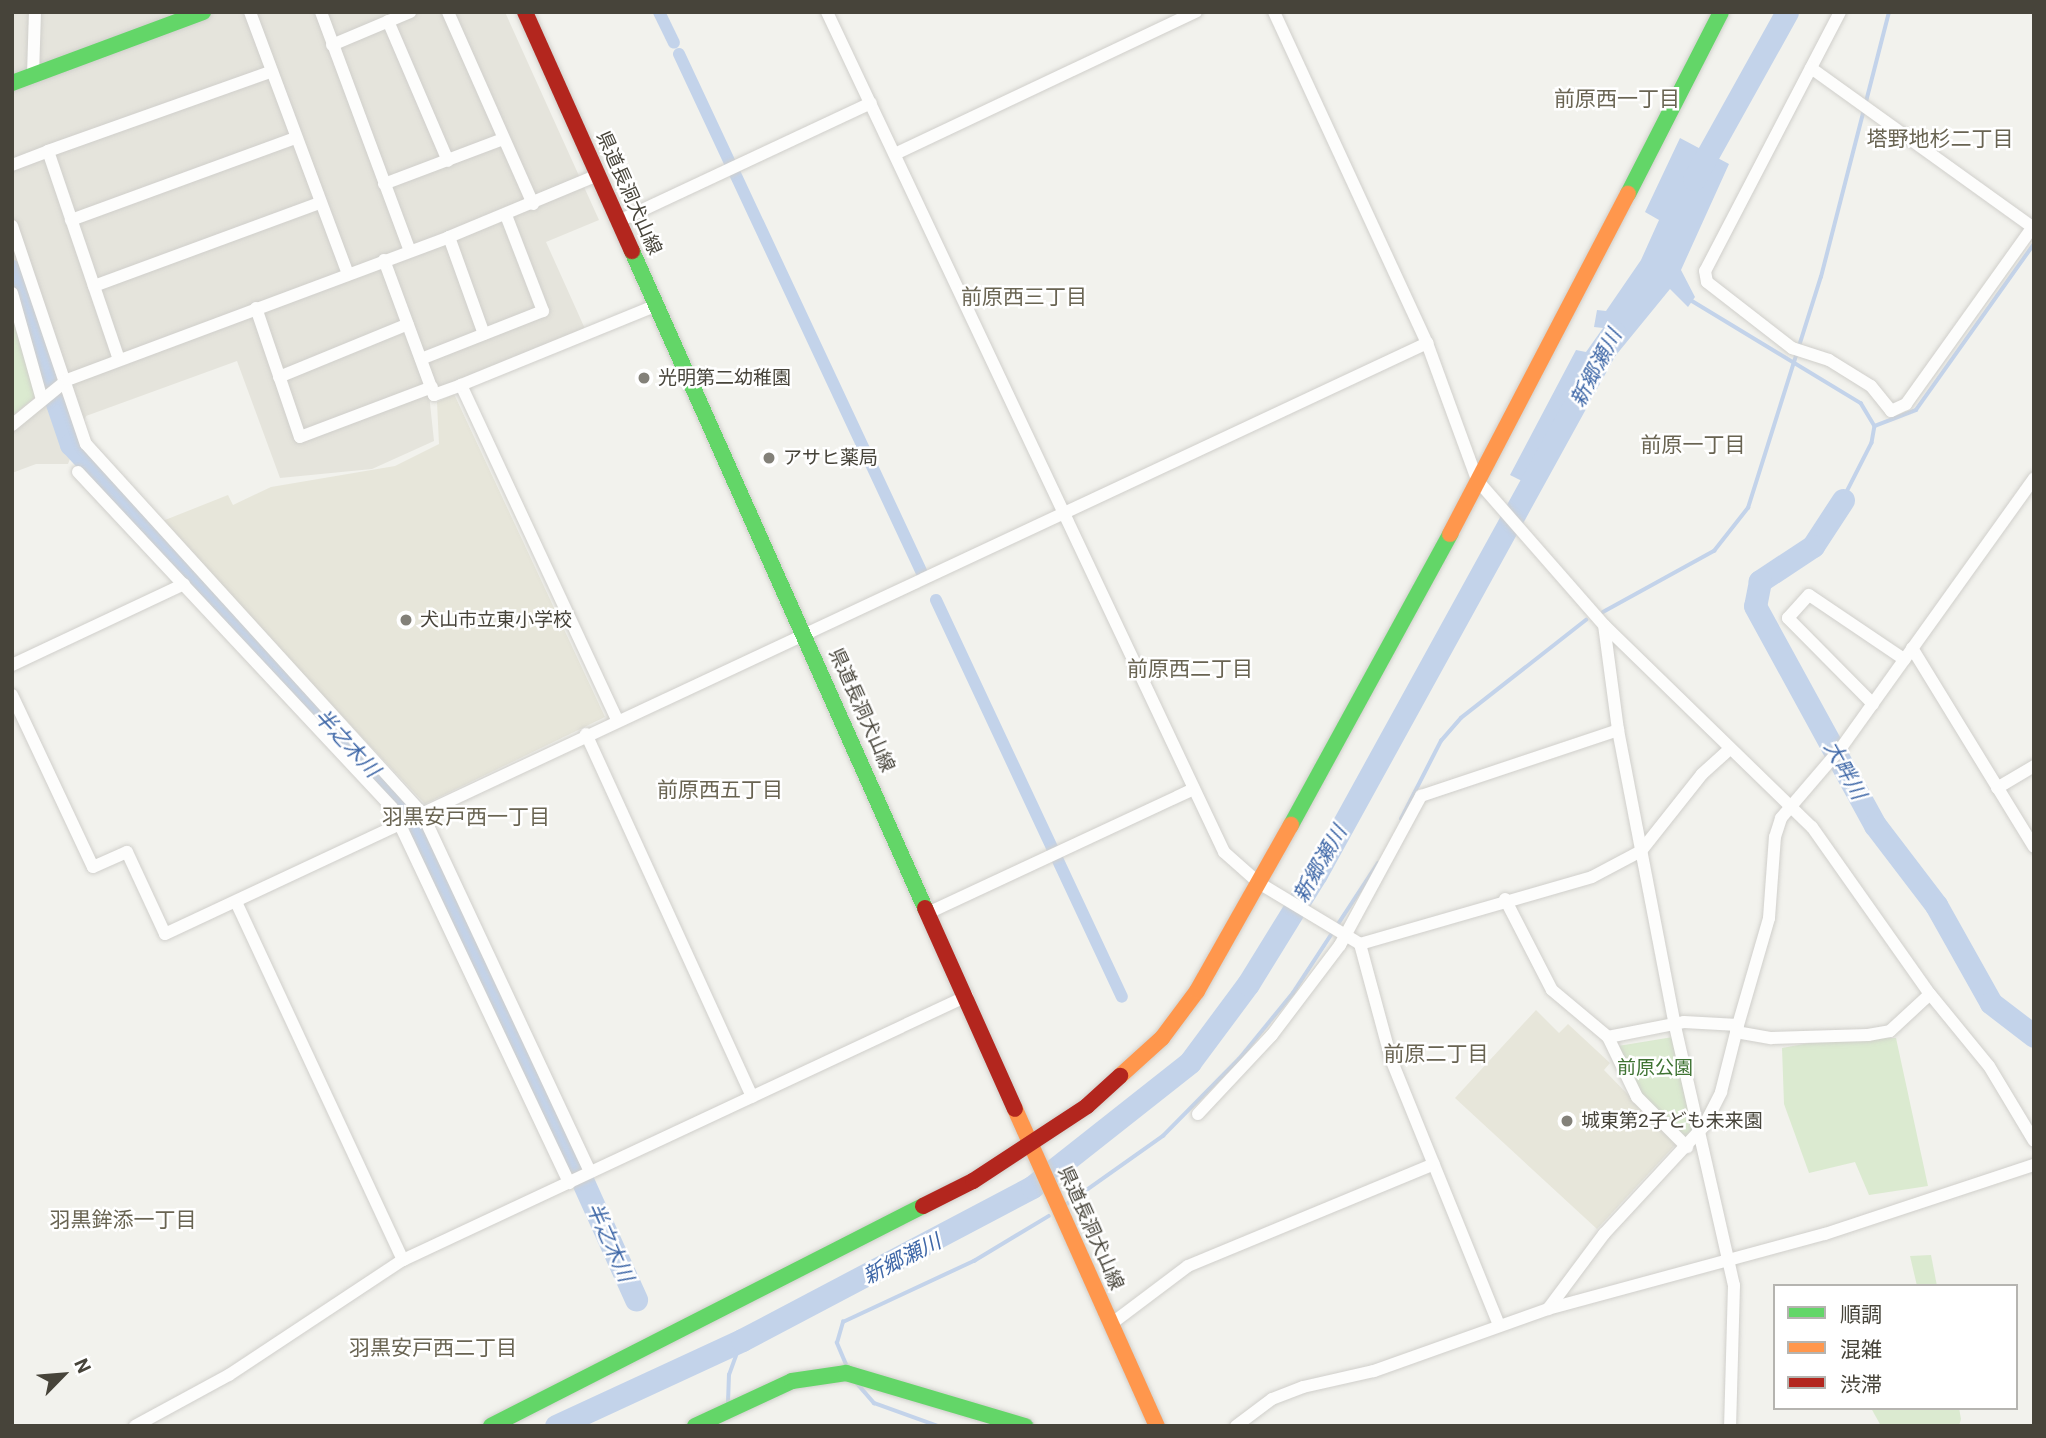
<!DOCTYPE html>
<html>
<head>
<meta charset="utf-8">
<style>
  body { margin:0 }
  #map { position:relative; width:2046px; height:1438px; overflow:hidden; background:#f2f2ed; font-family:Roboto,"Noto Sans JP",sans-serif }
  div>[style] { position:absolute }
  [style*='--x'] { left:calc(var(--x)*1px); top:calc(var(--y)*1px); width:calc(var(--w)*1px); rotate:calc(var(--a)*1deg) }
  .residential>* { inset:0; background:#e5e4dc }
  .education>* { inset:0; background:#e7e6da }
  .green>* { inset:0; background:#dbead0 }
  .water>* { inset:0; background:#c3d3ea }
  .stream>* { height:3.5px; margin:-1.75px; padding:0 1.75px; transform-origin:1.75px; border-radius:1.75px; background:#c3d3ea }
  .canal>* { height:12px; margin:-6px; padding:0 6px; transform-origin:6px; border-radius:6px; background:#c3d3ea }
  .river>* { height:23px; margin:-11.5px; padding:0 11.5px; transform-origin:11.5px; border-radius:11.5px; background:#c3d3ea }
  .roads { filter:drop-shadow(0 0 2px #d0cfcb) drop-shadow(0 0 2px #d0cfcb) }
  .street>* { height:12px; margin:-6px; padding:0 6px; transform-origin:6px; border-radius:6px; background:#fdfdfc }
  .fast>* { height:16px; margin:-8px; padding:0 8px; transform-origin:8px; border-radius:8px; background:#63d668 }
  .slow>* { height:16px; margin:-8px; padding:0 8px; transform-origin:8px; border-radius:8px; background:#ff974d }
  .jam>* { height:16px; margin:-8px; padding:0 8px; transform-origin:8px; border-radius:8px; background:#b3261e }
  .dots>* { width:19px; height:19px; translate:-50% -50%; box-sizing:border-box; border:4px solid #fff; border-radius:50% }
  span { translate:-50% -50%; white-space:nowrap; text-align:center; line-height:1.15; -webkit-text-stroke:5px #fff; paint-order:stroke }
  .street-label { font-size:19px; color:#47443a }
  .poi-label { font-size:19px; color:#47443a }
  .left { translate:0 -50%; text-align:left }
  .park-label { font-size:19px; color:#3f7333 }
  .neighbourhood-label { font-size:21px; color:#696452 }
  .water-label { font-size:21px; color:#3e67a7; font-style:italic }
  .frame { position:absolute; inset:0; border:14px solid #47443a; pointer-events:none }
  .legend { position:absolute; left:1773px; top:1284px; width:245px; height:126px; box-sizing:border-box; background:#fff; border:2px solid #b5b4b0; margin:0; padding:9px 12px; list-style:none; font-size:21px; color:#47443a }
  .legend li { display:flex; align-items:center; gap:14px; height:35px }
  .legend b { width:35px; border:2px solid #b5b4b0 }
  .north { position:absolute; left:28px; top:1340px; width:70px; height:70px; -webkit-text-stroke:5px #fff; paint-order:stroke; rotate:65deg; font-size:19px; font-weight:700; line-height:28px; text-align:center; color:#47443a }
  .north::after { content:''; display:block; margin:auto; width:24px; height:32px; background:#47443a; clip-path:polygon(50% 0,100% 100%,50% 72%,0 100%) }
</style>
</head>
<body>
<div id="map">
  <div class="residential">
    <i style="clip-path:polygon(12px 12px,505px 12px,599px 220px,546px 242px,586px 331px,429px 394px,434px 441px,372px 469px,280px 478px,237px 361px,86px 416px,68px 464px,36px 464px,12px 473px)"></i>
  </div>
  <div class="education">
    <i style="clip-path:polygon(454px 394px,605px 717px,425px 804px,160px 522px,228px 495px,233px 505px,271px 487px,395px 466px,439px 444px,437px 402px)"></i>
    <i style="clip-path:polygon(1536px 1010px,1559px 1033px,1568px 1024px,1610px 1063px,1604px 1070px,1676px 1144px,1597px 1229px,1455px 1098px)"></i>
  </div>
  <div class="green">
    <i style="clip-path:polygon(12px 308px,37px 395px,12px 416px)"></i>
    <i style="clip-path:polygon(1673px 1037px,1693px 1133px,1686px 1140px,1638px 1091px,1618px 1046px)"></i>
    <i style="clip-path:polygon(1896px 1038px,1928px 1186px,1869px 1195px,1855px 1162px,1809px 1173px,1784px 1104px,1782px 1048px,1831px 1039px)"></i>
    <i style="clip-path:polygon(1931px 1255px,1937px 1286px,1917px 1286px,1910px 1256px)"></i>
    <i style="clip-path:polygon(1871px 1408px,1959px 1408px,1961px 1419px,1959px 1426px,1881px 1426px)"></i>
  </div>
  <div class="water">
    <i style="clip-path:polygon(1680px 138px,1729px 164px,1681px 270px,1695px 297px,1688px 307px,1670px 289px,1612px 360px,1595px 360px,1524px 482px,1510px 475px,1576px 350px,1586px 352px,1603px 328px,1594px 327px,1597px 310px,1606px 311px,1641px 260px,1659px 220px,1645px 212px)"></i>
  </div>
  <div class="stream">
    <i style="--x:1689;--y:299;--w:201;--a:31.2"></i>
    <i style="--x:1861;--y:403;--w:27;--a:59"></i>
    <i style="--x:1875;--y:426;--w:17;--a:100"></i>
    <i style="--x:1872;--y:443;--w:64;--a:117"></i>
    <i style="--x:1875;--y:426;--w:44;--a:-21.3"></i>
    <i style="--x:1916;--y:410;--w:204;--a:-54.6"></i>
    <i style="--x:1603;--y:612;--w:127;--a:-28.8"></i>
    <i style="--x:1714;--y:551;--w:55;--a:-51.7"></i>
    <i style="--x:1748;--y:508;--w:242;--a:-72.5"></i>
    <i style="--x:1821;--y:277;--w:274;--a:-75.6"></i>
    <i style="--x:1401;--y:819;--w:88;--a:-62.9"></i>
    <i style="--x:1441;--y:741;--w:30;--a:-49"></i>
    <i style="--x:1461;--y:718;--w:159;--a:-38.1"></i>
    <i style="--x:1067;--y:1204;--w:118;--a:-35.3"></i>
    <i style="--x:1163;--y:1136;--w:108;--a:-45.4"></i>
    <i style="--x:1239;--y:1059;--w:85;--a:-50.7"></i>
    <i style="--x:1293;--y:993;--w:155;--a:-56.8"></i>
    <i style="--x:847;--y:1367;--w:26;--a:-113"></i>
    <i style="--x:837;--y:1343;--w:22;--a:-74"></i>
    <i style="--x:843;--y:1322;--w:145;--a:-25"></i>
    <i style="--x:974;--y:1261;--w:87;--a:-31"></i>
    <i style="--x:856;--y:1382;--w:28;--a:49"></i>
    <i style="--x:874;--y:1403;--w:68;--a:19.8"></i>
    <i style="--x:728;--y:1403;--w:28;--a:-88"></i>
    <i style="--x:729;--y:1375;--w:37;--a:-70"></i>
  </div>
  <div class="canal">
    <i style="--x:659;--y:12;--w:34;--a:64"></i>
    <i style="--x:679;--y:54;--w:573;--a:64.91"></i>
    <i style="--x:936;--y:600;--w:438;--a:64.9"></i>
  </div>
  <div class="river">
    <i style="--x:1694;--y:179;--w:191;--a:-60.9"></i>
    <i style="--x:12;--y:271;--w:183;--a:71.2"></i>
    <i style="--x:71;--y:444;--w:484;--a:47.3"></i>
    <i style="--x:399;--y:800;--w:232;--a:63.1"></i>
    <i style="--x:504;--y:1007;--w:321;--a:65.7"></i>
    <i style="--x:1843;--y:500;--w:55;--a:123.1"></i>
    <i style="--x:1813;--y:546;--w:64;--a:146.6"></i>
    <i style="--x:1760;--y:581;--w:25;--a:101"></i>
    <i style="--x:1755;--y:606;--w:250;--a:61.3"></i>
    <i style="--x:1875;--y:825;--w:101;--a:52.7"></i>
    <i style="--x:1936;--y:905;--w:112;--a:60.7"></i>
    <i style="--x:1991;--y:1003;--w:54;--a:37.5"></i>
    <i style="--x:556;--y:1426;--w:205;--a:-24.8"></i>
    <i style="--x:742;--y:1340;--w:328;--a:-27.8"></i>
    <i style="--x:1032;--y:1187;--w:201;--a:-38.3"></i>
    <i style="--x:1190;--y:1062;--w:97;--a:-53.4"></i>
    <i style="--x:1248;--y:984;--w:129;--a:-58.3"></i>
    <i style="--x:1316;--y:874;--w:618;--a:-61.15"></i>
  </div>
  <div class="roads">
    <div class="street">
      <i style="--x:250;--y:12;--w:280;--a:69.5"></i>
      <i style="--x:321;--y:12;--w:255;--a:69.6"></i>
      <i style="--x:448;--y:12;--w:210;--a:66.1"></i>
      <i style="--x:827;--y:12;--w:929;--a:64.7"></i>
      <i style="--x:1224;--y:852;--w:47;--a:41.5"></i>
      <i style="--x:1259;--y:883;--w:118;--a:31.1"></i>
      <i style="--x:1360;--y:944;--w:119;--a:74.9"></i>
      <i style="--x:1391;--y:1059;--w:287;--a:67.9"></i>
      <i style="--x:1274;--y:12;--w:365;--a:65.2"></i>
      <i style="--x:1427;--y:343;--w:146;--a:69.9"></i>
      <i style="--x:1477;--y:480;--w:193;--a:48.8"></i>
      <i style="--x:1604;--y:625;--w:290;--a:44.2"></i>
      <i style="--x:1812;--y:827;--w:204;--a:54.8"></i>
      <i style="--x:1930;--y:994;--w:93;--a:50.7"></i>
      <i style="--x:1989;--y:1066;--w:87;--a:59"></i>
      <i style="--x:1840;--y:12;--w:292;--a:117.5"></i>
      <i style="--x:1705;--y:271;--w:11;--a:80"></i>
      <i style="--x:1707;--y:282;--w:108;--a:37.8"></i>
      <i style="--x:1792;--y:348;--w:39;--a:18"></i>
      <i style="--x:1829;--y:360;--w:49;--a:31.8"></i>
      <i style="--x:1871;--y:386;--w:32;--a:51"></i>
      <i style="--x:1891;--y:411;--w:17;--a:-25"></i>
      <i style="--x:1906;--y:404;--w:220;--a:-54.4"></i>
      <i style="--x:388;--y:21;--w:152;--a:66.8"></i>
      <i style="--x:332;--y:45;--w:85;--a:-22.9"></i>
      <i style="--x:1811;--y:68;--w:274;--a:35.7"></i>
      <i style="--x:33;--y:75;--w:63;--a:-88.2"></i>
      <i style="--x:48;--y:151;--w:236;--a:-19.6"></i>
      <i style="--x:895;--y:154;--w:333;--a:-25.3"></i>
      <i style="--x:12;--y:165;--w:39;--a:-21"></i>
      <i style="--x:48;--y:151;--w:220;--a:71.2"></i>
      <i style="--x:384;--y:184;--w:127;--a:-20.7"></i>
      <i style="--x:71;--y:220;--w:239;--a:-20.1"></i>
      <i style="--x:619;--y:221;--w:278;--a:-25.1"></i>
      <i style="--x:12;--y:226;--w:230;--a:71.3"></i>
      <i style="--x:86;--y:444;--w:499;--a:47.7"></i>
      <i style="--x:422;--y:813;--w:396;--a:64.9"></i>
      <i style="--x:449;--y:237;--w:103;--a:70.2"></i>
      <i style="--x:384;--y:260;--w:144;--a:69.7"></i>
      <i style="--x:434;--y:395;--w:29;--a:-20"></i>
      <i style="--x:461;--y:385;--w:369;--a:65"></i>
      <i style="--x:94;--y:286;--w:241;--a:-20.2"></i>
      <i style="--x:12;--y:293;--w:111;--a:74.3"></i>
      <i style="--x:256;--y:308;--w:136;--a:71.2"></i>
      <i style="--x:300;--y:437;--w:141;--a:-20.7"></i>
      <i style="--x:421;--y:359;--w:131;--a:-21.5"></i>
      <i style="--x:543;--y:311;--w:103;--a:-111.1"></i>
      <i style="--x:279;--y:377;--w:139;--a:-22.3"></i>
      <i style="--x:461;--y:385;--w:212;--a:-22.2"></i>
      <i style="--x:12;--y:425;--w:71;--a:-39.3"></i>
      <i style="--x:67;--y:380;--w:408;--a:-20.5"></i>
      <i style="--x:449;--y:237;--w:161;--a:-22.6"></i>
      <i style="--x:78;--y:472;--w:460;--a:46.9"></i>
      <i style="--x:392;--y:808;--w:415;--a:64.7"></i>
      <i style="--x:1604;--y:625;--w:106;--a:82.4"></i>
      <i style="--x:1618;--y:730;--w:301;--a:79.1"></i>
      <i style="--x:1675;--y:1026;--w:266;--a:77.2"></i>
      <i style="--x:1734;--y:1285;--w:141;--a:91.6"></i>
      <i style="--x:1912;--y:648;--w:233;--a:58.5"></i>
      <i style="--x:12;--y:665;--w:190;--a:-25.2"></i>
      <i style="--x:12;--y:695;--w:190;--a:64.8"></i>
      <i style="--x:93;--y:867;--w:37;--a:-24"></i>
      <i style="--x:127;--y:852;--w:90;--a:65.1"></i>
      <i style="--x:165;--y:934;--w:1394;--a:-25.09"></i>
      <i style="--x:1873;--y:704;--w:121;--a:-134.7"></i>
      <i style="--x:1788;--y:618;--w:31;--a:-48"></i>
      <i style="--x:1809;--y:595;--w:115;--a:34"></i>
      <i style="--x:586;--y:734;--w:399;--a:65.4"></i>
      <i style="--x:1997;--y:788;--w:43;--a:-30.7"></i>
      <i style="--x:1505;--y:899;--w:102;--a:62.7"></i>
      <i style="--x:1552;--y:990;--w:73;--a:40"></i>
      <i style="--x:1608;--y:1037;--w:67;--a:64.2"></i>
      <i style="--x:1637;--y:1097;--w:71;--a:45"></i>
      <i style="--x:236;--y:902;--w:395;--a:65"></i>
      <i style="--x:930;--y:912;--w:291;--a:-25"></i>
      <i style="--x:1360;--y:944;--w:241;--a:-16.1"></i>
      <i style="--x:1592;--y:877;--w:55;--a:-28"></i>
      <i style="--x:1641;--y:851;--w:98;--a:-51.6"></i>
      <i style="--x:1702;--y:774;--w:38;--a:-42"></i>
      <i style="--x:1736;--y:1032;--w:36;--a:10"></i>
      <i style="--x:1771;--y:1038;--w:97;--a:-1.8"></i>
      <i style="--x:1868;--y:1035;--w:22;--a:-10"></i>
      <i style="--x:1890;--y:1031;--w:54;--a:-42.8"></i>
      <i style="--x:1608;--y:1037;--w:77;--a:-11.2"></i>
      <i style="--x:1684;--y:1022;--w:54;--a:3.2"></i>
      <i style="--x:1738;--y:1025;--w:111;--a:-73.8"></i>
      <i style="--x:1769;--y:918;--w:81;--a:-85.8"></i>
      <i style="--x:1775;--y:837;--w:20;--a:-72"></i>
      <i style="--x:1781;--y:818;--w:92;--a:-49.4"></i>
      <i style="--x:1841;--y:748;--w:332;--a:-54.4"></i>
      <i style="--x:1198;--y:1114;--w:108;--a:-46.9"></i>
      <i style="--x:1272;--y:1035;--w:113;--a:-52.9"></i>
      <i style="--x:1340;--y:945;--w:170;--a:-61.5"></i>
      <i style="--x:1421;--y:796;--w:208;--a:-18.5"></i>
      <i style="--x:1548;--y:1309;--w:94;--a:-53.3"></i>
      <i style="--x:1604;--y:1234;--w:147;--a:-47.2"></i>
      <i style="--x:1704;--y:1126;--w:38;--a:-63"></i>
      <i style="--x:1721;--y:1092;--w:69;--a:-75.8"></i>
      <i style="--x:1111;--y:1324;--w:96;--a:-37"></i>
      <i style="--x:1188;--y:1266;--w:266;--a:-22.5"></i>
      <i style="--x:135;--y:1426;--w:107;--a:-28.5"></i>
      <i style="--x:229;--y:1375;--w:209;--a:-33.5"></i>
      <i style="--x:403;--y:1260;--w:623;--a:-25.08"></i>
      <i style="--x:1236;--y:1426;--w:45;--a:-36.9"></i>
      <i style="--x:1272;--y:1399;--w:33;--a:-21"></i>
      <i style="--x:1303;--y:1387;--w:73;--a:-12.7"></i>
      <i style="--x:1374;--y:1371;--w:185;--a:-19.6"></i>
      <i style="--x:1548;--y:1309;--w:287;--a:-15.2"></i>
      <i style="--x:1825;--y:1234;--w:220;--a:-18.3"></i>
    </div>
    <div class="fast">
      <i style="--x:12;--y:83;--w:204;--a:-20.4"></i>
      <i style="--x:1628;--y:194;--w:204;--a:-62.9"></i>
      <i style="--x:632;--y:251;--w:719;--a:65.96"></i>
      <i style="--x:1291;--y:825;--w:332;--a:-61.3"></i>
      <i style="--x:491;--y:1426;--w:485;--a:-27"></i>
      <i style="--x:695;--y:1426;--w:107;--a:-24.9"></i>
      <i style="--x:792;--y:1381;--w:55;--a:-8.4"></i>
      <i style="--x:846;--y:1373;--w:187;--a:16.5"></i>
    </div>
    <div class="slow">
      <i style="--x:1450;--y:534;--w:384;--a:-62.4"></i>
      <i style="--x:1120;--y:1076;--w:57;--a:-42.1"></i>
      <i style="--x:1162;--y:1038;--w:59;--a:-53.3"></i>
      <i style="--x:1197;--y:991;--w:191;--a:-60.5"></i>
      <i style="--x:1015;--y:1109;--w:347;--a:65.9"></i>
    </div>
    <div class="jam">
      <i style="--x:525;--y:12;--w:262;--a:65.9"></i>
      <i style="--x:925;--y:908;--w:220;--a:65.9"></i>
      <i style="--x:923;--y:1206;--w:56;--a:-26.6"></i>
      <i style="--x:973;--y:1181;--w:136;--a:-33.3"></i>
      <i style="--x:1087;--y:1106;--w:45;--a:-42.3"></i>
    </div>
  </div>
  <div class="dots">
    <i style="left:644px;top:378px;background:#838179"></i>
    <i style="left:769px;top:458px;background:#838179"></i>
    <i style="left:406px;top:620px;background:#838179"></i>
    <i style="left:1567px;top:1121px;background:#838179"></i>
  </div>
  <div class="street-label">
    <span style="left:629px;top:193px;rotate:66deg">県道長洞犬山線</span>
    <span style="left:862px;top:710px;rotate:66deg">県道長洞犬山線</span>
    <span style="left:1091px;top:1228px;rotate:66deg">県道長洞犬山線</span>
  </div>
  <div class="poi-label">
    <span class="left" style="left:658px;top:378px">光明第二幼稚園</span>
    <span class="left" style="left:783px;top:458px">アサヒ薬局</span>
    <span class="left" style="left:420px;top:620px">犬山市立東小学校</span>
    <span class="left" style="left:1581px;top:1121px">城東第2子ども未来園</span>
  </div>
  <div class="park-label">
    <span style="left:1655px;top:1068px">前原公園</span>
  </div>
  <div class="neighbourhood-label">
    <span style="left:1617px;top:99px">前原西一丁目</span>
    <span style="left:1940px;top:139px">塔野地杉二丁目</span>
    <span style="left:1024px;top:297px">前原西三丁目</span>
    <span style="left:1693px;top:445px">前原一丁目</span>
    <span style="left:1190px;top:669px">前原西二丁目</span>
    <span style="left:720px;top:790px">前原西五丁目</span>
    <span style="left:466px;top:817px">羽黒安戸西一丁目</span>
    <span style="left:1436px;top:1054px">前原二丁目</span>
    <span style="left:123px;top:1220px">羽黒鉾添一丁目</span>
    <span style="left:433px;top:1348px">羽黒安戸西二丁目</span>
  </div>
  <div class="water-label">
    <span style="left:1596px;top:368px;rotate:-62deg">新郷瀬川</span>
    <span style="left:347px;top:743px;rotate:47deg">半之木川</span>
    <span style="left:1845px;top:770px;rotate:61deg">大畔川</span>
    <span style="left:1320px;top:864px;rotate:-60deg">新郷瀬川</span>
    <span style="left:610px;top:1242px;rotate:66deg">半之木川</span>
    <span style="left:902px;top:1259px;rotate:-27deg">新郷瀬川</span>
  </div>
  <div class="frame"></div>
  <ul class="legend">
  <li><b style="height:9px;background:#63d668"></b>順調</li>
  <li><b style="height:9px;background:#ff974d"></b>混雑</li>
  <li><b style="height:9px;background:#b3261e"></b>渋滞</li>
  </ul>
  <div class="north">N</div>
</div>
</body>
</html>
